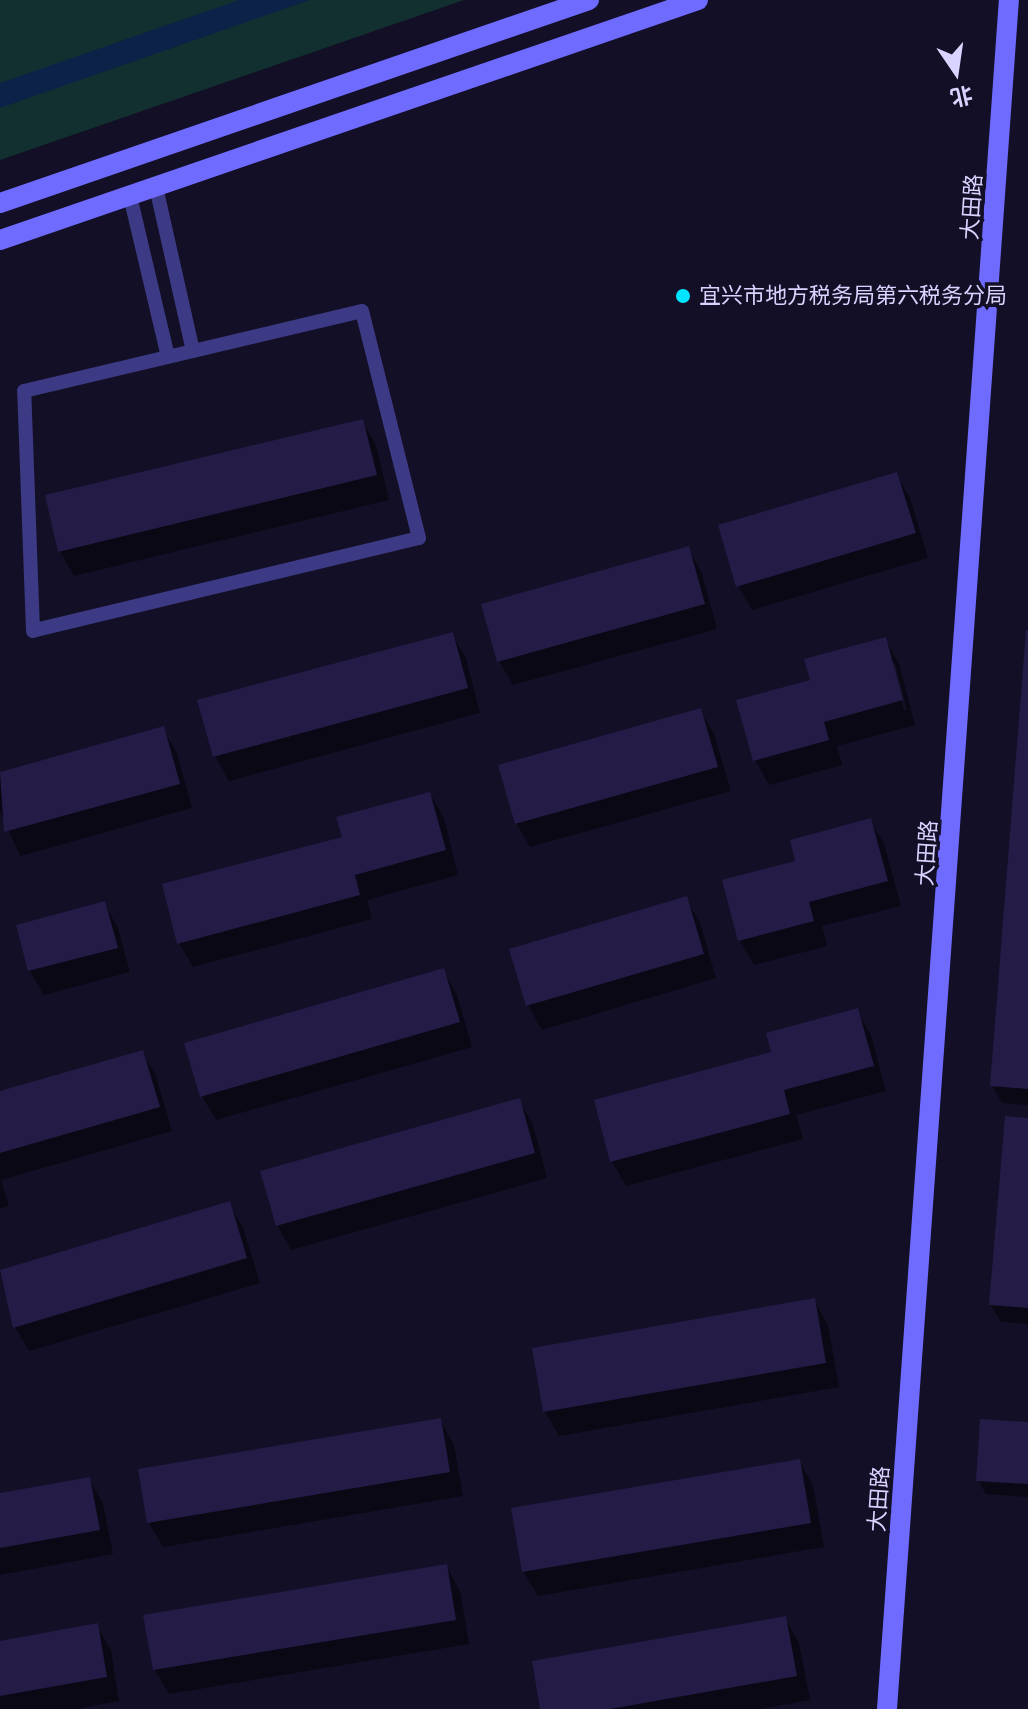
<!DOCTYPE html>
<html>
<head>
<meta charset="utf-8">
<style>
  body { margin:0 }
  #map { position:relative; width:1028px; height:1709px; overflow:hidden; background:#130f26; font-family:Helvetica,"Noto Sans SC",sans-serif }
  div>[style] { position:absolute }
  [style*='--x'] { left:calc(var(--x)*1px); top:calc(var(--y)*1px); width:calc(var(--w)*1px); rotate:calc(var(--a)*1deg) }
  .green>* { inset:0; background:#12302f }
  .water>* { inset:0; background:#0c2248 }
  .shadow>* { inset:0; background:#0007 }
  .building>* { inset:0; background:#241b47 }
  .lane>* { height:14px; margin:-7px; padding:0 7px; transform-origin:7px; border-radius:7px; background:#3d3a85 }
  .secondary>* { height:20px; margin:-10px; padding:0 10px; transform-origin:10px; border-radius:10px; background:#6f6bff }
  .dots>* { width:22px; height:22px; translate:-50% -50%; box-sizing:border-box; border:4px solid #130f26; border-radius:50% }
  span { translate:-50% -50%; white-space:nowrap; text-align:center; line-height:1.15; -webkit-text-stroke:7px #130f26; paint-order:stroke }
  .street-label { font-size:22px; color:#d9d4ff }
  .poi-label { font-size:22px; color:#d9d4ff }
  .left { translate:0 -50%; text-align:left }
  .north { position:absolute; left:916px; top:32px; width:80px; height:80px; -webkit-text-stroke:6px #130f26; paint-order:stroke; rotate:167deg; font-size:22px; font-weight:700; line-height:32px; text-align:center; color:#d9d4ff }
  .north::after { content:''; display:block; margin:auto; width:28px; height:36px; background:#d9d4ff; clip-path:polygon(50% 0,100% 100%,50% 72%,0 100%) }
</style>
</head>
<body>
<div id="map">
  <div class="green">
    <i style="clip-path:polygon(0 0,464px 0,0 160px)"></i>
  </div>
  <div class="water">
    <i style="clip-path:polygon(239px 0,310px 0,0 108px,0 83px)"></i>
  </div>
  <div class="shadow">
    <i style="clip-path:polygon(362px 421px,376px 445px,389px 500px,74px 576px,60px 551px)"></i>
    <i style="clip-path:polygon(896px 474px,910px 498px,928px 558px,752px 610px,738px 586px)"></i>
    <i style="clip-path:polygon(688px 549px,702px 573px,717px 629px,513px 685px,499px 661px)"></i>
    <i style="clip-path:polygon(1028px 629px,1028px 1105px,1002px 1103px,992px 1086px)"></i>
    <i style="clip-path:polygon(452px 634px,466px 658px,480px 713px,229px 781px,215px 756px)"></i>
    <i style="clip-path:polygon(evenodd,885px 639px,899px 664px,915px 725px,837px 746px,842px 765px,769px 785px,755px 760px,813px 681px,885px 639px,891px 663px,895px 663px,907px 710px,904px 711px,891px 663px)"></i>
    <i style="clip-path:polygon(700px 710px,714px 734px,731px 791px,530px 847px,516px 823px)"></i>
    <i style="clip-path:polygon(163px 729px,177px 753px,192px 808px,20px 856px,0 811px,0 774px)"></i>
    <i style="clip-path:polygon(430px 794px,444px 818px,458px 875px,367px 900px,372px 919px,193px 967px,179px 943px,344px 838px)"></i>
    <i style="clip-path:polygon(870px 820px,884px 844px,901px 906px,822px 926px,827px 946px,754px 965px,740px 941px,724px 882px,798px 862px)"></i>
    <i style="clip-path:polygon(686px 899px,700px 923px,716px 978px,542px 1030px,528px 1005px)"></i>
    <i style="clip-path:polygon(104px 903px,118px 928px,130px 972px,44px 995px,30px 971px,18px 926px)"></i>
    <i style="clip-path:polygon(443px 970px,457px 995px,472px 1047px,216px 1120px,202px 1096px)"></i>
    <i style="clip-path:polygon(857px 1011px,871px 1035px,886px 1091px,796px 1115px,803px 1139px,626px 1186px,612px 1161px,773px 1054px)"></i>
    <i style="clip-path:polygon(142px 1052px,156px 1076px,172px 1131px,1px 1180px,9px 1206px,0 1208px,0 1093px)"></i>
    <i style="clip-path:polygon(519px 1100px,533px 1125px,547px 1178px,291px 1250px,277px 1225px)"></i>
    <i style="clip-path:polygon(1028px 1120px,1028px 1324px,1001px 1322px,991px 1305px)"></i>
    <i style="clip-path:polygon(229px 1204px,243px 1228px,260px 1283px,29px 1351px,15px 1327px,0 1272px)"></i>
    <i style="clip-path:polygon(814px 1300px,828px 1325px,839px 1387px,559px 1436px,545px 1411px)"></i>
    <i style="clip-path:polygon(440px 1420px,454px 1445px,463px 1496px,163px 1547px,149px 1523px,140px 1471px)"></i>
    <i style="clip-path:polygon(1028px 1424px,1028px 1497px,986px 1494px,978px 1480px)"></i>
    <i style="clip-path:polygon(799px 1461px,813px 1485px,824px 1547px,538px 1596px,524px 1572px)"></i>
    <i style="clip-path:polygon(89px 1479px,103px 1503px,113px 1554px,0 1575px,0 1495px)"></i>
    <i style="clip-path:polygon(446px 1566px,460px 1591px,469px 1644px,169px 1694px,155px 1670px)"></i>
    <i style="clip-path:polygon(785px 1618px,799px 1643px,810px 1700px,760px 1709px,542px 1709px)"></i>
    <i style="clip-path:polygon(97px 1626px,111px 1650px,119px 1701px,75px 1709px,0 1709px,0 1643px)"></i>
  </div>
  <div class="building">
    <i style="clip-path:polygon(363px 419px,377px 475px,58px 552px,45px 495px)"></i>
    <i style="clip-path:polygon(897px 472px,916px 533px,736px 587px,718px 525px)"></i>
    <i style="clip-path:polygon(689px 546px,705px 604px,497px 662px,481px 604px)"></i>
    <i style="clip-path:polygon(1026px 630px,1028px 630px,1028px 1089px,990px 1086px)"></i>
    <i style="clip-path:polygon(453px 632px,468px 688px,213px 757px,197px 700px)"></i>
    <i style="clip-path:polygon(886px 637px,903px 700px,824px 722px,829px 740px,753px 761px,736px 700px,810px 680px,804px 659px)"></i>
    <i style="clip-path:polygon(701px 708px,718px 767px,515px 824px,498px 765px)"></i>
    <i style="clip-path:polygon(164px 726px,180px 784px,4px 832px,0 772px)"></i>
    <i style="clip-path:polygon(430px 792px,446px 850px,355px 875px,360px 895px,177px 944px,162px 884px,342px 837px,336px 817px)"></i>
    <i style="clip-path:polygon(871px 818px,888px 881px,809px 902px,814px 921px,738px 941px,722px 880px,795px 861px,790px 840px)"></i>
    <i style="clip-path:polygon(687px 896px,704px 954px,526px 1006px,509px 949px)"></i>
    <i style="clip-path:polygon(105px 901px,118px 948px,28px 971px,16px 925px)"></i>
    <i style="clip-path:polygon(444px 968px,460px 1022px,200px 1097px,184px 1043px)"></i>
    <i style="clip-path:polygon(858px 1008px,874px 1066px,784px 1090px,790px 1114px,610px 1162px,594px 1100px,771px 1052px,766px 1033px)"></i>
    <i style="clip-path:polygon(143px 1050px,160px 1107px,0 1153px,0 1091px)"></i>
    <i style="clip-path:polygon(520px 1098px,535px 1153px,276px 1226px,260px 1171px)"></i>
    <i style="clip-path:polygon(1005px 1116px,1028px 1118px,1028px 1308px,989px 1305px)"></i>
    <i style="clip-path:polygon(230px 1201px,247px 1258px,13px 1328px,0 1270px)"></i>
    <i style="clip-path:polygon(815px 1298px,826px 1363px,543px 1412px,532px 1348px)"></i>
    <i style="clip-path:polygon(441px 1418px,450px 1472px,147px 1523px,138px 1469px)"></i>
    <i style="clip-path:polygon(980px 1419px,1028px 1422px,1028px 1484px,976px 1481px)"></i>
    <i style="clip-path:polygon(800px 1459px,811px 1523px,522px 1572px,511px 1508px)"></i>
    <i style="clip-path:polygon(90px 1477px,100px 1530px,0 1548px,0 1493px)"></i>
    <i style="clip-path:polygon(447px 1564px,456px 1620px,153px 1670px,143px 1615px)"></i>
    <i style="clip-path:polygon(786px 1616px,797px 1676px,610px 1709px,540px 1709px,532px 1661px)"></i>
    <i style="clip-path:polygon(98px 1623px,107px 1677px,0 1696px,0 1641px)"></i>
  </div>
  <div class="lane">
    <i style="--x:156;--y:187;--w:168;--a:77.3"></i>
    <i style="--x:130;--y:196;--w:165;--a:76.7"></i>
    <i style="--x:362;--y:311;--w:234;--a:75.9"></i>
    <i style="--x:419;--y:538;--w:397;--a:166.5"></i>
    <i style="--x:33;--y:631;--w:240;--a:-92.1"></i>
    <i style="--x:24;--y:391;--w:347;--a:-13.3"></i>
  </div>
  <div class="secondary">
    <i style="--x:0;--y:203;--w:623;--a:-19.02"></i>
    <i style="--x:0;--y:240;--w:738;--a:-18.97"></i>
    <i style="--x:887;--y:1709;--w:1713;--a:-85.92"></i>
  </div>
  <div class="dots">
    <i style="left:683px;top:296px;background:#00e5ff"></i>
  </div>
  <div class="street-label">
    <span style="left:972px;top:207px;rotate:-86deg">大田路</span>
    <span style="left:927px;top:853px;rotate:-86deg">大田路</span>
    <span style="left:879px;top:1499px;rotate:-86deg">大田路</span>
  </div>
  <div class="poi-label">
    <span class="left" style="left:699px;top:296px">宜兴市地方税务局第六税务分局</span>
  </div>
  <div class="north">北</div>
</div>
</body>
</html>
